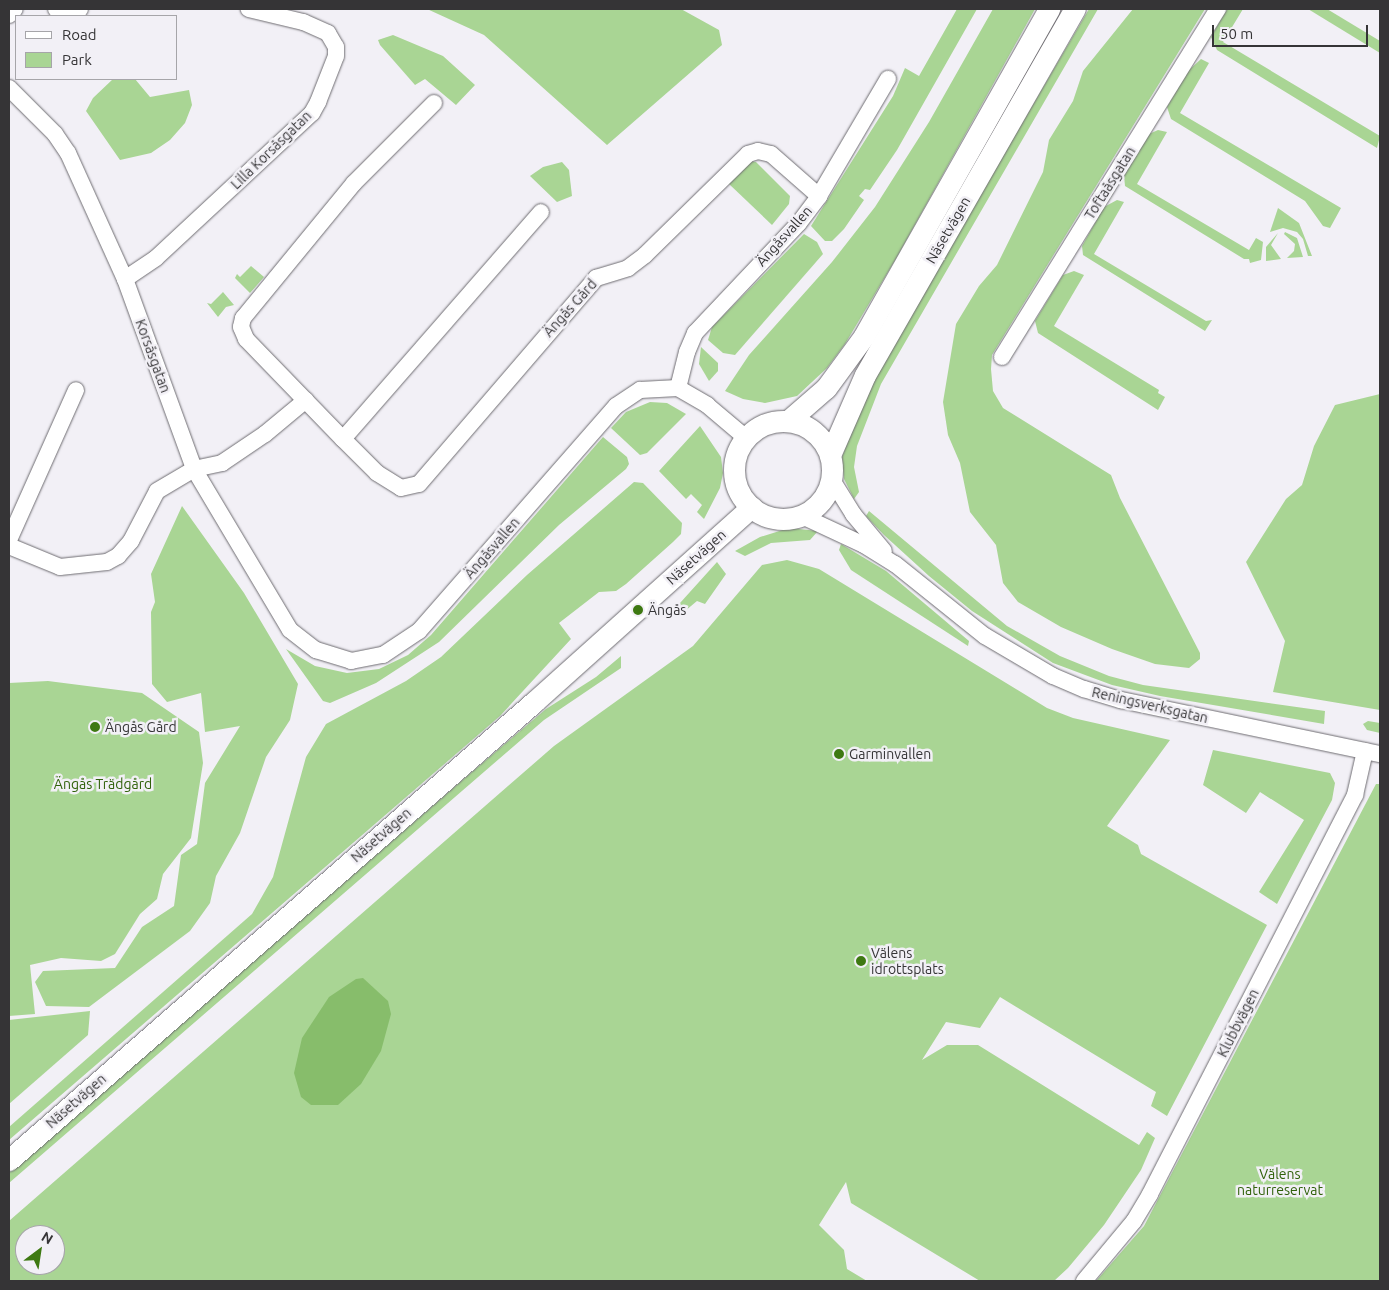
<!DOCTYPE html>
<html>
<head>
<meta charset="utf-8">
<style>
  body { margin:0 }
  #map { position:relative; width:1389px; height:1290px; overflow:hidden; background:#f2f0f6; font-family:Ubuntu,sans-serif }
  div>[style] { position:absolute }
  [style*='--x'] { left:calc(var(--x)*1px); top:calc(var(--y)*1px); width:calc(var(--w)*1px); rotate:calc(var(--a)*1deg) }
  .green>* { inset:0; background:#a9d594 }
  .water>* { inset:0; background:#87bd6b }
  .roads { filter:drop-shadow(0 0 1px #6e6c71) drop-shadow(0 0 1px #6e6c71) }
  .minor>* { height:16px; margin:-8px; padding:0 8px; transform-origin:8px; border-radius:8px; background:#fff }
  .tertiary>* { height:21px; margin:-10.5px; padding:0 10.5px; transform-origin:10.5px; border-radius:10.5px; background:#fff }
  .tertiary>.ring { margin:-10.5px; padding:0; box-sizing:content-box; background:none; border:21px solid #fff; border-radius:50% }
  .dots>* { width:14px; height:14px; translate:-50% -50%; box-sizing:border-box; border:2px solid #f2f0f6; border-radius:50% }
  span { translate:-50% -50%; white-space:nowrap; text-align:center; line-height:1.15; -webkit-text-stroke:5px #f2f0f6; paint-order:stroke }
  .street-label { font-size:14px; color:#353436 }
  .poi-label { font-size:14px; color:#353436 }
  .left { translate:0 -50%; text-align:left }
  .park-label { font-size:14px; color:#30610a }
  .frame { position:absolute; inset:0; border:10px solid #353436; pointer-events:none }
  .legend { position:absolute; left:15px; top:15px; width:162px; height:65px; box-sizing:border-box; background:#f2f0f6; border:1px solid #a6a5a9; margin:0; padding:6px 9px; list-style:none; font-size:15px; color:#353436 }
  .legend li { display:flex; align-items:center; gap:10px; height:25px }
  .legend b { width:25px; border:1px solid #a6a5a9 }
  .north { position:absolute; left:15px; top:1225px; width:50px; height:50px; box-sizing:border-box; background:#f2f0f6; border:1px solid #a6a5a9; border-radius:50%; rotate:31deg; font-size:14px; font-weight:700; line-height:20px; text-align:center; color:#353436 }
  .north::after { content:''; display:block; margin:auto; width:18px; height:22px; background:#3e7912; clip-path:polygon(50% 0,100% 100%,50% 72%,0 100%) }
  .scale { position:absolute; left:1212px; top:25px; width:156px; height:22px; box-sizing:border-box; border:2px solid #353436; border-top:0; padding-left:6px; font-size:15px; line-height:18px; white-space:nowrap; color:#353436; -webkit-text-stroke:4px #f2f0f6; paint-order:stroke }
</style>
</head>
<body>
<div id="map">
  <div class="green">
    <i style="clip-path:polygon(427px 9px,681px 9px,719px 30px,722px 45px,607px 145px,484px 35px)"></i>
    <i style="clip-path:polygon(957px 9px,977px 9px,897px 150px,870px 190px,865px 189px,859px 196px,864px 200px,844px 229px,832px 241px,825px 241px,811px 226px,893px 96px,905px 68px,919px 76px)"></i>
    <i style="clip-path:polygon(993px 9px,1035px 9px,897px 257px,845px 344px,827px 368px,797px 396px,765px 403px,743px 399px,725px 391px,749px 355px,832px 262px,875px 207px,929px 122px)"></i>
    <i style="clip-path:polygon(1089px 9px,1098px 9px,881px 384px,857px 446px,854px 467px,859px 492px,854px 499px,844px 479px,842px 457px,866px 389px)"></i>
    <i style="clip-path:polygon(1133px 9px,1205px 9px,992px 355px,991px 369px,993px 391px,1003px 408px,1111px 475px,1120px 498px,1200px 653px,1200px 659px,1189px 668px,1155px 664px,1112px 649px,1061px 627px,1018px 602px,1003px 583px,996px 545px,970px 512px,960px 463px,948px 435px,943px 402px,956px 324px,979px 286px,997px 265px,1043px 172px,1049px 140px,1073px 101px,1083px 71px)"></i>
    <i style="clip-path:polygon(1227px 9px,1243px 9px,1223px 42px,1380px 136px,1377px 148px,1217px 50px,1211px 37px)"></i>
    <i style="clip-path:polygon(1308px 9px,1327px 9px,1380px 41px,1380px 53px)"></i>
    <i style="clip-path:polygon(393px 35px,443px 56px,475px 85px,456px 105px,425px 79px,415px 85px,380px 45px,378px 40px)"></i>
    <i style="clip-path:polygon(1201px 59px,1209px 63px,1180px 113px,1341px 208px,1330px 228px,1323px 226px,1305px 201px,1171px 119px,1167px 107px,1188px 71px)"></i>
    <i style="clip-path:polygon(113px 79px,135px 79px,150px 97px,189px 90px,192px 105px,185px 123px,170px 140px,151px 153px,120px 160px,86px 111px,93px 98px)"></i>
    <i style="clip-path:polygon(1158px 130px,1167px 132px,1137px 184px,1249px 250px,1256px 238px,1263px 242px,1261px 260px,1250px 263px,1249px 259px,1244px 259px,1125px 186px,1124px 176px,1149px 134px)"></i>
    <i style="clip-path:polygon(750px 161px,756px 162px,790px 196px,789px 204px,772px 225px,728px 183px)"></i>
    <i style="clip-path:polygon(562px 162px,569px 170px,572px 196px,557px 202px,530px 176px,543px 167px)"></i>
    <i style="clip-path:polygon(1117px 200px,1124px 202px,1094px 254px,1206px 321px,1212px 320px,1205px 331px,1083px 255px,1082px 246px,1104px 207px)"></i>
    <i style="clip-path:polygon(1278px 208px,1299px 223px,1312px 256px,1308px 256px,1303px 239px,1297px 232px,1283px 228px,1270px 232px)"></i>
    <i style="clip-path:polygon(1285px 232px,1297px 238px,1303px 257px,1287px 258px,1294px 251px,1295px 244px,1284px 234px)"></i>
    <i style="clip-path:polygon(1278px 233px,1271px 245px,1281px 259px,1266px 261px,1266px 247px)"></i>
    <i style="clip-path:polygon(804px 234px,817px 242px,823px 254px,735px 355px,723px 353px,708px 340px,712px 327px)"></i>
    <i style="clip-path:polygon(251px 266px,264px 277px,250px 293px,235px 278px,237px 274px,240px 277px)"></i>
    <i style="clip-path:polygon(1074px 271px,1084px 275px,1054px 326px,1159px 390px,1158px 393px,1165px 397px,1158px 410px,1038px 333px,1035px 321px,1063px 275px)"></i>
    <i style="clip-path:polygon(223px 292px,234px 305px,226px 307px,218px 317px,207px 303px,211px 304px)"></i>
    <i style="clip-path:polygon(701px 347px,718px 363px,718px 371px,709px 381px,699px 364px)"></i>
    <i style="clip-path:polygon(1380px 394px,1380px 710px,1273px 692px,1285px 641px,1246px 562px,1286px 499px,1302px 485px,1314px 446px,1335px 405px)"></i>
    <i style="clip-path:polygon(650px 402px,667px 403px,686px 414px,647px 453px,640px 455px,611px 428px,626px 412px)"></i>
    <i style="clip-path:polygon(700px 426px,721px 457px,723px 473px,720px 488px,704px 519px,697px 512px,702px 505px,691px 494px,686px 499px,659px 471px)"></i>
    <i style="clip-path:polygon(603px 437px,627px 457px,629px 464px,626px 469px,559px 525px,439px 642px,376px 683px,330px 703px,323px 701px,286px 649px,315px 666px,347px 673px,379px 669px,408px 655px,431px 635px)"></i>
    <i style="clip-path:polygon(634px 482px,643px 483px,682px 523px,681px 534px,673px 542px,626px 584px,616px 591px,599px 592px,559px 623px,571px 639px,500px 716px,9px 1140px,9px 1127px,252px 914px,273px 877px,306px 757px,326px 724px,406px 681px,441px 657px,527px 575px)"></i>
    <i style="clip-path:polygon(182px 506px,244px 593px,298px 684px,290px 720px,266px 757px,240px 833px,216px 876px,210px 903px,190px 931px,89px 1007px,46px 1006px,35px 982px,43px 971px,115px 968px,142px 927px,174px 906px,181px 855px,197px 844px,205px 783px,240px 726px,205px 732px,201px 693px,167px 702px,152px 684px,151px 612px,155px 602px,151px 574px)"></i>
    <i style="clip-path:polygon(869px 511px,1007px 626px,1060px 656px,1109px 676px,1143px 685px,1325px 711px,1324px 724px,1160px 696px,1112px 685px,1053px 663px,972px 611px,929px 576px,884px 535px,866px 516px)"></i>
    <i style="clip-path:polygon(789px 528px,818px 531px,810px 540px,771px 543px,745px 556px,735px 551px,760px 537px)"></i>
    <i style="clip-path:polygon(841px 544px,886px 571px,969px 641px,968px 646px,851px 570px,839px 550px)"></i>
    <i style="clip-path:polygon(evenodd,787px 560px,819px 569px,1047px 708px,1073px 718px,1170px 740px,1107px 826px,1138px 845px,1141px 854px,1267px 925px,1167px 1116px,1151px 1106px,1156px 1092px,1000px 997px,980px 1028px,946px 1022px,922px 1060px,947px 1045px,978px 1045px,1139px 1145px,1147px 1132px,1155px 1138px,1141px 1170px,1104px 1225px,1068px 1268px,1054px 1281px,980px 1281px,851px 1203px,846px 1182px,819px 1225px,844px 1250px,847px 1269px,867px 1281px,9px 1281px,9px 1221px,554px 746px,693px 646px,762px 565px,787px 560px,25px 1235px,55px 1235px,55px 1265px,25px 1265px,25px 1235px)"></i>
    <i style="clip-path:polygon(717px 562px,726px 574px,705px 604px,697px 601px,679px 616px,671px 613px)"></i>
    <i style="clip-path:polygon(621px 656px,621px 668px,544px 720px,9px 1183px,9px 1173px,459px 783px,546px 709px,596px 677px)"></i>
    <i style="clip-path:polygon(48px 681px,142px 693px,199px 732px,203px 763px,191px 838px,163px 874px,157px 899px,140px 914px,115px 954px,101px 961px,61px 958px,30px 965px,35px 1014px,9px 1016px,9px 683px)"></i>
    <i style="clip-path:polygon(1368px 721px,1380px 723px,1380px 733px,1367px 730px,1363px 724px)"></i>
    <i style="clip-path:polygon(1213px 750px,1330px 773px,1335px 783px,1332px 800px,1277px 904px,1259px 892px,1304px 820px,1260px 792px,1246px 813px,1203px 785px)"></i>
    <i style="clip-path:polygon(1376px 784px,1380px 784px,1380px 1281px,1096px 1281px,1144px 1226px)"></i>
    <i style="clip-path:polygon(90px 1011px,88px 1035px,9px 1104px,9px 1020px)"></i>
  </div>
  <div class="water">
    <i style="clip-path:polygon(363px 978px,388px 1001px,391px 1014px,381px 1051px,361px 1084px,338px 1105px,311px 1105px,301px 1097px,294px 1073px,302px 1038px,329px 997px,356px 979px)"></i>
  </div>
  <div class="roads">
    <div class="minor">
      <i style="--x:56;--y:9;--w:24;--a:0"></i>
      <i style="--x:9;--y:15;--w:8;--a:-45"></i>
      <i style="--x:9;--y:88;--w:65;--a:45"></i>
      <i style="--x:55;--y:134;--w:23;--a:56"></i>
      <i style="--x:68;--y:153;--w:138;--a:65.7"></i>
      <i style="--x:125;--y:279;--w:202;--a:70"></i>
      <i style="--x:194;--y:469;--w:187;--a:59.2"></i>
      <i style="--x:290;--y:630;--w:33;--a:38"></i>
      <i style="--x:316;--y:650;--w:37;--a:17"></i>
      <i style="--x:351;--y:661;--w:33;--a:-11"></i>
      <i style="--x:383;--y:655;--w:43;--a:-33.7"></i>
      <i style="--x:419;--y:631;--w:299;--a:-48.8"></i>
      <i style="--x:616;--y:406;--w:29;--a:-34"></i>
      <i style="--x:640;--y:390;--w:38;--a:-3"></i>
      <i style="--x:678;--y:388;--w:34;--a:30"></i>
      <i style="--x:707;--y:405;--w:51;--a:40.2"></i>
      <i style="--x:434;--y:103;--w:113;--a:135"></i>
      <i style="--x:354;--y:183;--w:175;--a:129.4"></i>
      <i style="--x:243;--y:318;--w:9;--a:103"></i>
      <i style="--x:241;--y:327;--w:13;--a:67"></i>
      <i style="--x:246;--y:339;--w:139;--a:45.9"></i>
      <i style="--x:343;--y:439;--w:48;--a:45"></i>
      <i style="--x:377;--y:473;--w:28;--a:32"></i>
      <i style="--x:401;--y:488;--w:18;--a:-13"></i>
      <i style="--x:419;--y:484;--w:272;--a:-49.3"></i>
      <i style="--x:596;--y:278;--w:34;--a:-17"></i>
      <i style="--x:628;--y:268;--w:21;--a:-37"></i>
      <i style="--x:645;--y:255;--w:144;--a:-44.4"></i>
      <i style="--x:748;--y:154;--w:10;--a:-17"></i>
      <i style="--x:758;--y:151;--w:13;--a:13"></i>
      <i style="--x:771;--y:154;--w:64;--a:41.2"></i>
      <i style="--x:125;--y:279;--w:37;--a:-34"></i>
      <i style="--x:156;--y:258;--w:213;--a:-42.9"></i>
      <i style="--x:312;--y:113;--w:13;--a:-61"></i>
      <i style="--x:318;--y:102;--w:49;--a:-68.6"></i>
      <i style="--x:336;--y:56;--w:9;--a:-90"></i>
      <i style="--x:336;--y:47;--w:16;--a:-120"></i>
      <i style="--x:328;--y:33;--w:27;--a:-156"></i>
      <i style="--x:303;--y:22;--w:56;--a:-166.5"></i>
      <i style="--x:1002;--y:357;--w:410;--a:-58.2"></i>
      <i style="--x:678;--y:388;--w:37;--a:-76"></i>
      <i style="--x:687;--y:352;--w:21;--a:-67"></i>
      <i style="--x:695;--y:333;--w:151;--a:-46.6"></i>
      <i style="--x:799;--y:223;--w:34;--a:-53"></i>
      <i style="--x:819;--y:196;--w:136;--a:-59.5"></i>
      <i style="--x:343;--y:439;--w:301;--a:-48.9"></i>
      <i style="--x:832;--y:480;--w:40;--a:58"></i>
      <i style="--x:853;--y:514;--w:48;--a:50"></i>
      <i style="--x:802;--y:516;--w:68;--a:25.1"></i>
      <i style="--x:864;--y:545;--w:36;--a:32"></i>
      <i style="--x:895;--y:564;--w:115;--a:38.7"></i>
      <i style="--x:985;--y:636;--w:79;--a:30.5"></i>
      <i style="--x:1053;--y:676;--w:34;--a:23"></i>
      <i style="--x:1084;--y:689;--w:39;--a:17"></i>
      <i style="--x:1121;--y:700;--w:265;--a:11.8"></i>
      <i style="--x:9;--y:540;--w:164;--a:-65.9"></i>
      <i style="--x:9;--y:546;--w:55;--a:22.4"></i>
      <i style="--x:60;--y:567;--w:47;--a:-6.1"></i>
      <i style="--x:107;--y:562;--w:13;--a:-29"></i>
      <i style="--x:118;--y:556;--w:20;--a:-49"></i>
      <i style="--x:131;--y:541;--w:56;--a:-62.5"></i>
      <i style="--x:157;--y:491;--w:43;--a:-30.7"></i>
      <i style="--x:194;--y:469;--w:29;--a:-12"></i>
      <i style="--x:222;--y:463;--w:52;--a:-34"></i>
      <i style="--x:265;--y:434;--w:53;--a:-39.7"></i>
      <i style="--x:1084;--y:1281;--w:78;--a:-50.2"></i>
      <i style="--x:1134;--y:1221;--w:31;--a:-59"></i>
      <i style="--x:1150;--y:1194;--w:449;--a:-62.8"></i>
      <i style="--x:1355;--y:795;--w:45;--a:-77.2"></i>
    </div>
    <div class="tertiary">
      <i style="--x:788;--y:421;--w:50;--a:-41"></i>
      <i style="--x:826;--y:388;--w:64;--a:-53.8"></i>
      <i style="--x:864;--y:336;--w:376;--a:-60.5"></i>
      <i class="ring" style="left:734px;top:421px;width:77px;height:77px"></i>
      <i style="--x:830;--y:455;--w:87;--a:-66.4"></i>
      <i style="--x:865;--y:375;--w:422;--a:-60.2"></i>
      <i style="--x:9;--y:1160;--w:697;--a:-41.1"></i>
      <i style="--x:534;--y:702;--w:292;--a:-41.9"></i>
    </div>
  </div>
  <div class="dots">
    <i style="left:638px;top:610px;background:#3e7912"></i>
    <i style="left:95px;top:727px;background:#3e7912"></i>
    <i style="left:839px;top:754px;background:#3e7912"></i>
    <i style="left:861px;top:961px;background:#3e7912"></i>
  </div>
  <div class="street-label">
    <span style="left:271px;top:150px;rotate:-44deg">Lilla Korsåsgatan</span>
    <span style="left:1110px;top:183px;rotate:-58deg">Toftaåsgatan</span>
    <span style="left:948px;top:230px;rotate:-60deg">Näsetvägen</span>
    <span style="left:784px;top:236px;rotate:-48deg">Ängåsvallen</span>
    <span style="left:570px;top:308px;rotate:-48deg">Ängås Gård</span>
    <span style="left:153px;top:356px;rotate:70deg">Korsåsgatan</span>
    <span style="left:492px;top:548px;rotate:-49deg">Ängåsvallen</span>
    <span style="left:696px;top:557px;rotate:-42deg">Näsetvägen</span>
    <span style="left:1150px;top:705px;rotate:13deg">Reningsverksgatan</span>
    <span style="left:381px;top:835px;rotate:-41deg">Näsetvägen</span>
    <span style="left:1238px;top:1023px;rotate:-63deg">Klubbvägen</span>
    <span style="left:76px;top:1101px;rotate:-41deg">Näsetvägen</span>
  </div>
  <div class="poi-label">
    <span class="left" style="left:648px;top:610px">Ängås</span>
    <span class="left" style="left:105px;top:727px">Ängås Gård</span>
    <span class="left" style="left:849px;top:754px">Garminvallen</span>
    <span class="left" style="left:871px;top:961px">Välens<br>idrottsplats</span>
  </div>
  <div class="park-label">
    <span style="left:103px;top:784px">Ängås Trädgård</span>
    <span style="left:1280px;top:1182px">Välens<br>naturreservat</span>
  </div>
  <div class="frame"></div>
  <ul class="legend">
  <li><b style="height:6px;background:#fff"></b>Road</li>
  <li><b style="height:14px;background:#a9d594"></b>Park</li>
  </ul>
  <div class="north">N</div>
  <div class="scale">50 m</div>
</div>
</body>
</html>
